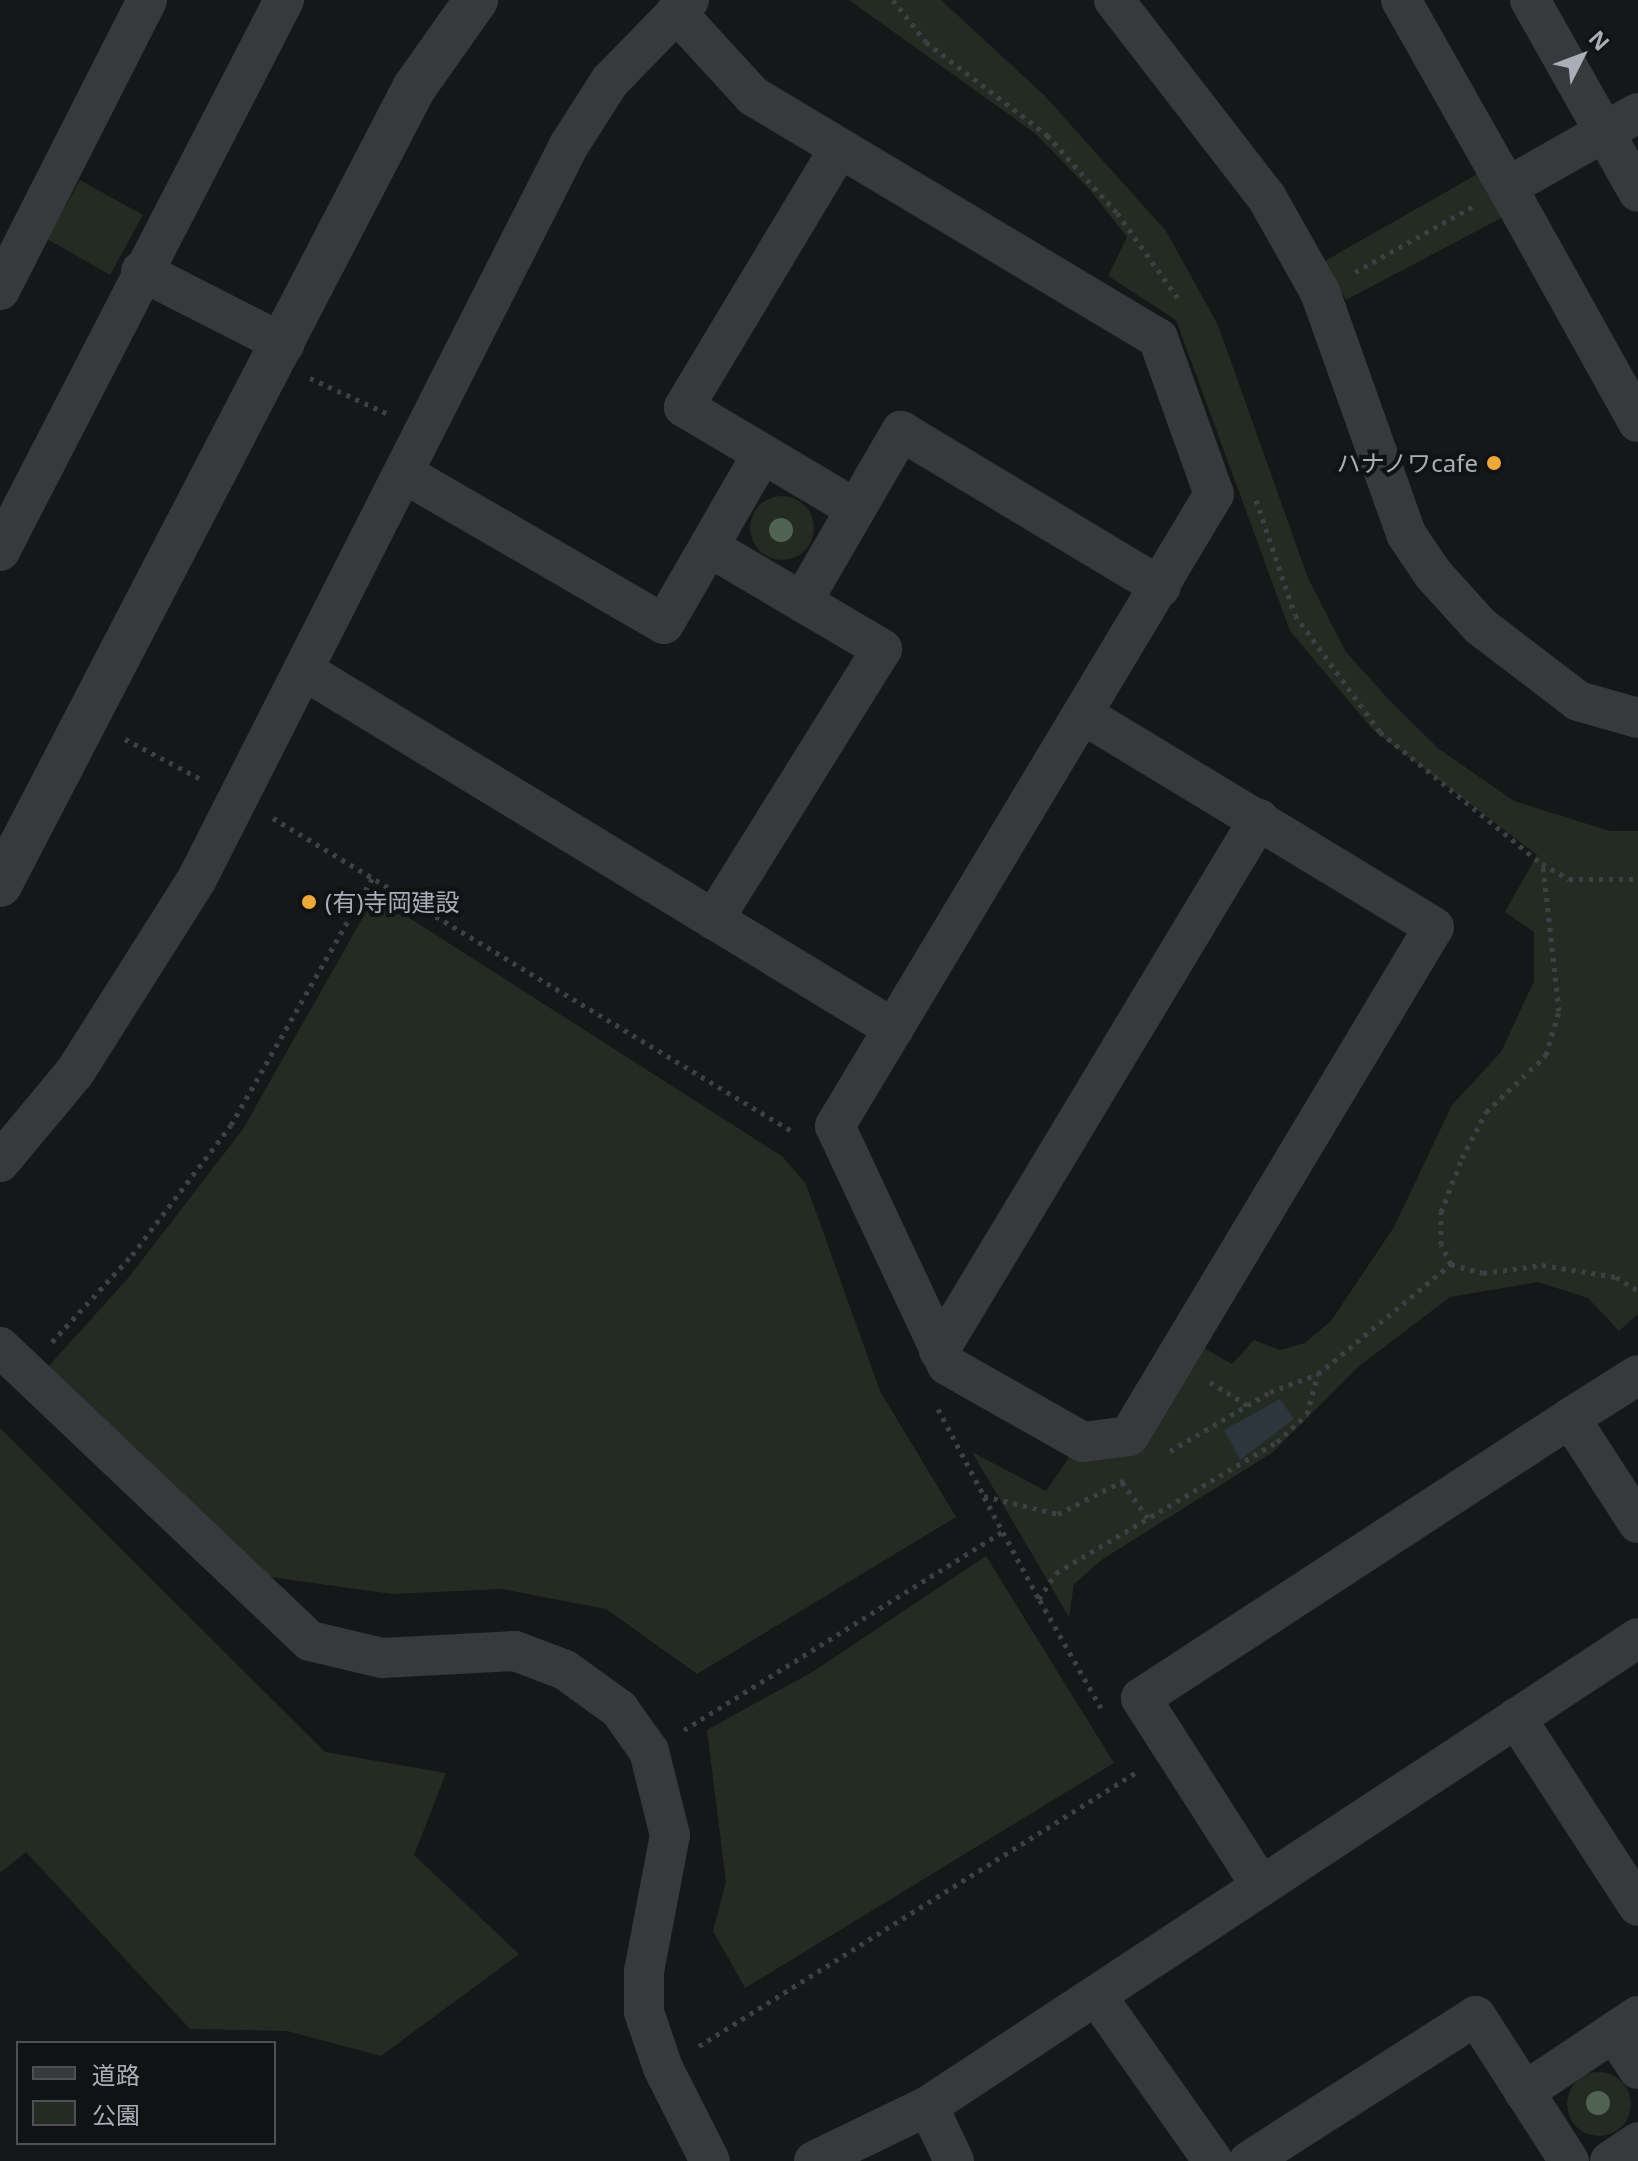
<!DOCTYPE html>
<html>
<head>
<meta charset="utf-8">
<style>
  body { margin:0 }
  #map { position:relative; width:1638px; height:2161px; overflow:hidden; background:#161718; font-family:"Noto Sans","Noto Sans JP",sans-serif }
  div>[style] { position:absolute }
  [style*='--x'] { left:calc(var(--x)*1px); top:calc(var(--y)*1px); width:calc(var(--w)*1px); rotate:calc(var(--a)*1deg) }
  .green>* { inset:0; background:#232b23 }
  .round { border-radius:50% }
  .water>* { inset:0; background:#2d363c }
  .path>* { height:5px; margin-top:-2.5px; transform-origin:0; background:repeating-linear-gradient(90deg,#3e4044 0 4px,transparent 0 10px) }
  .minor>* { height:40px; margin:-20px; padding:0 20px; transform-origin:20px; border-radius:20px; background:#38393d }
  .tertiary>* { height:44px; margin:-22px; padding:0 22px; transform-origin:22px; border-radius:22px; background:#38393d }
  .trees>* { width:24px; height:24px; margin:-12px; border-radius:50%; background:#506352 }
  .dots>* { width:22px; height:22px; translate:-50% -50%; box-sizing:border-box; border:4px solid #111213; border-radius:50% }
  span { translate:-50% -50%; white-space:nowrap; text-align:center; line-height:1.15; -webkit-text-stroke:8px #111213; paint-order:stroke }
  .poi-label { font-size:24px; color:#a9aeb8 }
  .right { translate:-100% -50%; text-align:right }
  .left { translate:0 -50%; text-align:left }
  .legend { position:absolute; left:16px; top:2041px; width:260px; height:104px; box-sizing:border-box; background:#111213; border:2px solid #4e5055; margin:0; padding:10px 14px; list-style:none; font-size:24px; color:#a9aeb8 }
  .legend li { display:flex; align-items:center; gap:16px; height:40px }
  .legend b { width:40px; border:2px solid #4e5055 }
  .north { position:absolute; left:1542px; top:16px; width:80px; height:80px; -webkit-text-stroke:6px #111213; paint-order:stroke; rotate:48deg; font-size:22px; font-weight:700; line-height:32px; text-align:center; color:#a9aeb8 }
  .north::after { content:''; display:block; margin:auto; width:28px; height:36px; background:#a9aeb8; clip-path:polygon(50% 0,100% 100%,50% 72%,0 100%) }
</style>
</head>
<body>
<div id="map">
  <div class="green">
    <i style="clip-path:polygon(849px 0,941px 0,1045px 96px,1166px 231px,1218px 325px,1308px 578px,1346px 652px,1392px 703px,1439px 749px,1514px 801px,1610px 831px,1638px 831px,1638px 1314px,1619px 1331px,1588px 1298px,1538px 1282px,1450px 1297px,1358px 1367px,1273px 1452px,1103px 1559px,1074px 1584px,1069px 1617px,972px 1452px,1046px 1491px,1070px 1456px,1135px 1449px,1197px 1344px,1232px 1364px,1254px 1340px,1280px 1350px,1305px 1343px,1331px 1321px,1394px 1227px,1452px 1105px,1501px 1052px,1534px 981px,1534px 932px,1505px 912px,1537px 855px,1373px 730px,1290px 631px,1176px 320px,1108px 276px,1127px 237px,1089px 189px,1036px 134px)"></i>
    <i style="clip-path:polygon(1481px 172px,1507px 215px,1346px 300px,1323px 262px)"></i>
    <i style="clip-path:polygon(80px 180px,143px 215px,110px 275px,47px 239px)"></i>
    <i class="round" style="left:750px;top:496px;width:64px;height:64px"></i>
    <i style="clip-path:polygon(375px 896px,783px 1157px,806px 1184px,880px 1391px,956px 1517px,697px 1674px,606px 1609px,502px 1589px,392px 1594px,263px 1576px,47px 1368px,129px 1277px,243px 1129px)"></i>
    <i style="clip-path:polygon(0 1428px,325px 1752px,446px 1773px,414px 1855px,519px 1954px,381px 2056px,287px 2031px,190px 2029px,26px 1852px,0 1873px)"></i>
    <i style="clip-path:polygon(986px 1556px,1114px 1763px,745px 1988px,713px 1931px,726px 1882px,707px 1730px,814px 1671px)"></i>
    <i class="round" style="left:1567px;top:2072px;width:64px;height:64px"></i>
  </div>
  <div class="water">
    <i style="clip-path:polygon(1280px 1399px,1294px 1419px,1240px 1460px,1224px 1430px)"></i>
  </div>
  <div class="path">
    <i style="--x:893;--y:0;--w:53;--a:51.8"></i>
    <i style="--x:926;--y:42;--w:153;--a:37.5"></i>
    <i style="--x:1047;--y:135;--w:105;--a:48.1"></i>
    <i style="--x:1117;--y:213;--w:108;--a:54.4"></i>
    <i style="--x:1355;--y:272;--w:134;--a:-29.1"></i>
    <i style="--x:310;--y:378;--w:86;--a:24.8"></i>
    <i style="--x:1256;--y:500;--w:121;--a:71.3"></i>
    <i style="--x:1295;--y:615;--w:145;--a:54"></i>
    <i style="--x:1380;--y:732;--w:209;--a:39.2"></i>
    <i style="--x:1542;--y:864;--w:31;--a:29"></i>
    <i style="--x:1569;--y:879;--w:69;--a:0"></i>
    <i style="--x:125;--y:739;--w:86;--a:27.8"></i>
    <i style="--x:273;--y:818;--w:610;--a:31.11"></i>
    <i style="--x:1451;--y:1264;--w:22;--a:-117"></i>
    <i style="--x:1441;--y:1244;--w:32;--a:-90"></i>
    <i style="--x:1441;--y:1212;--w:58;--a:-68.7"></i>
    <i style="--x:1462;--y:1158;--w:52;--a:-62.4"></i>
    <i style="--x:1486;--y:1112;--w:83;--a:-43.5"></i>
    <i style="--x:1546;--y:1055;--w:46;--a:-73.5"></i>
    <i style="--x:1559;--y:1011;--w:147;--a:-96.3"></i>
    <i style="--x:52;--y:1342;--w:118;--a:-47.4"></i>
    <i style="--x:132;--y:1255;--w:163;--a:-52.7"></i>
    <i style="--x:231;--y:1125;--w:289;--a:-60.2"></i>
    <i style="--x:1210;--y:1382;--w:46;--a:31.6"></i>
    <i style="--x:938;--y:1409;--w:98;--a:62.1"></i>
    <i style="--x:984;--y:1496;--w:76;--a:13.7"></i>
    <i style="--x:1058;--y:1514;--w:75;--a:-26.9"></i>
    <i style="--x:1170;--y:1451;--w:116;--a:-30.5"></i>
    <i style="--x:1270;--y:1392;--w:51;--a:-20.6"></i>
    <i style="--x:1122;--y:1482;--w:44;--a:54.2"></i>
    <i style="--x:984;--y:1497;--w:116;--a:61.7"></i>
    <i style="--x:1101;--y:1708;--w:125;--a:-119.6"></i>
    <i style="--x:1039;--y:1599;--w:31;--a:-57"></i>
    <i style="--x:1056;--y:1573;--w:257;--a:-30.7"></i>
    <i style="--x:1277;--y:1442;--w:41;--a:-43"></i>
    <i style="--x:1307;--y:1414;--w:41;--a:-74.6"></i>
    <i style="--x:1318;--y:1374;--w:173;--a:-39.6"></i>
    <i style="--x:1451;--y:1264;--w:33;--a:16"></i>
    <i style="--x:1483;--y:1273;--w:60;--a:-7.7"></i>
    <i style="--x:1542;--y:1265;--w:75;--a:9.2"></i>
    <i style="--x:1616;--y:1277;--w:26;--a:32"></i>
    <i style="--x:684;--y:1730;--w:375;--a:-31.9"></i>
    <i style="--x:699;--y:2046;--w:518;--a:-32.06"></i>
  </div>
  <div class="minor">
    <i style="--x:1114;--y:0;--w:250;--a:52.3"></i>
    <i style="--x:1267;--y:198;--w:108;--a:60.6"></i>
    <i style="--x:1320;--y:292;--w:257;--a:70.4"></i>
    <i style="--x:1406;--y:534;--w:48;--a:56"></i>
    <i style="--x:1433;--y:574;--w:70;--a:47.9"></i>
    <i style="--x:1480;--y:626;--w:123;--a:37.4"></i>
    <i style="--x:1578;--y:701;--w:62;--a:15.8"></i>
    <i style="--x:1401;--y:0;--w:215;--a:60.5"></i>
    <i style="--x:1530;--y:0;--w:220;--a:60.6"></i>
    <i style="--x:676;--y:12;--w:114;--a:47.5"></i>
    <i style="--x:753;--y:96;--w:472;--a:30.9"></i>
    <i style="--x:1158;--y:338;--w:166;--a:70.3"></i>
    <i style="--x:1214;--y:494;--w:737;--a:120.95"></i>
    <i style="--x:835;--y:1126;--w:264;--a:64.9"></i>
    <i style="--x:947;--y:1365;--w:156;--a:29.5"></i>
    <i style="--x:1083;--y:1442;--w:46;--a:-7.4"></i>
    <i style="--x:1129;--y:1436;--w:593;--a:-59.07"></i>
    <i style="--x:1434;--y:927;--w:409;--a:-148.8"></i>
    <i style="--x:1638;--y:113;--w:150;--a:150.5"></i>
    <i style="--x:1507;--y:187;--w:269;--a:60.9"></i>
    <i style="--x:839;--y:149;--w:301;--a:121"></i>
    <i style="--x:684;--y:407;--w:198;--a:30.7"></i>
    <i style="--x:141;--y:271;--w:161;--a:27"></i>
    <i style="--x:0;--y:290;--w:325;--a:-63.1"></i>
    <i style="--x:405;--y:474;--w:299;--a:30.1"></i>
    <i style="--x:664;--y:624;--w:196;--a:-60"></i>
    <i style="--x:709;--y:547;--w:201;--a:30.5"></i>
    <i style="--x:882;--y:649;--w:319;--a:121.9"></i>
    <i style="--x:0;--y:551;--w:620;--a:-62.73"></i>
    <i style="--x:802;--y:602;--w:198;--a:-59.9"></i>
    <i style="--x:901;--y:431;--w:303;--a:31"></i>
    <i style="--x:305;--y:671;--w:689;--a:31.29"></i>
    <i style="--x:0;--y:1162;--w:117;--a:-50.2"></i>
    <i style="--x:75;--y:1072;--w:228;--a:-57.7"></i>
    <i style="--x:197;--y:879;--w:823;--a:-63.12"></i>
    <i style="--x:569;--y:145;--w:76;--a:-57.4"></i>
    <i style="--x:610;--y:81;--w:113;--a:-45.7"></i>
    <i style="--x:0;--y:1347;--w:427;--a:43.5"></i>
    <i style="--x:310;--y:1641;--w:74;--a:13.3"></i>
    <i style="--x:382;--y:1658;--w:133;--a:-3"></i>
    <i style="--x:515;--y:1651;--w:53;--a:20.8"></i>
    <i style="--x:565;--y:1670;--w:67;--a:35.8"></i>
    <i style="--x:619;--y:1709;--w:52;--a:54.5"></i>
    <i style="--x:649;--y:1751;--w:87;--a:76"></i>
    <i style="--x:670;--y:1835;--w:138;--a:100.8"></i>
    <i style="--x:644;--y:1971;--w:41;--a:90"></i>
    <i style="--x:644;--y:2012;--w:59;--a:71.3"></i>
    <i style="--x:663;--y:2068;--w:104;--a:63.2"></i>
    <i style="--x:939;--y:1351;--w:621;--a:-58.97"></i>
    <i style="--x:1570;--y:1418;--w:80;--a:-32.3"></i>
    <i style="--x:1516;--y:1718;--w:224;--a:57"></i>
    <i style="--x:1261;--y:1886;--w:223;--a:-122.6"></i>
    <i style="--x:1141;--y:1698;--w:512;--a:-33.13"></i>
    <i style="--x:1570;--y:1418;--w:125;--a:57.1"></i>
    <i style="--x:1098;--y:1998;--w:199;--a:54.8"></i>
    <i style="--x:1614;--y:2032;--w:44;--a:57"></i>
    <i style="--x:1524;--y:2092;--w:137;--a:-33.7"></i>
    <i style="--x:928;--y:2106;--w:61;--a:64.7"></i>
    <i style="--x:814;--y:2161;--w:127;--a:-25.8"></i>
    <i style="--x:928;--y:2106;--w:850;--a:-33.39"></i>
    <i style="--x:1249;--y:2161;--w:269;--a:-32.6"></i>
    <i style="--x:1476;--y:2016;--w:172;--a:57.3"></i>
    <i style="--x:1610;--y:2161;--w:34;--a:-34"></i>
  </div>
  <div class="tertiary">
    <i style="--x:0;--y:885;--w:898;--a:-62.55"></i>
    <i style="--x:414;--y:88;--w:108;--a:-54.8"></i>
  </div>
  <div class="trees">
    <i style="left:781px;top:530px"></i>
    <i style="left:1598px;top:2103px"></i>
  </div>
  <div class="dots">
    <i style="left:1494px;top:463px;background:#eda83a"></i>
    <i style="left:309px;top:902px;background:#eda83a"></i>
  </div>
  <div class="poi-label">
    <span class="right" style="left:1478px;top:463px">ハナノワcafe</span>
    <span class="left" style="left:325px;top:902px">(有)寺岡建設</span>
  </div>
  <ul class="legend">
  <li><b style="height:10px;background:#38393d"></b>道路</li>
  <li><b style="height:22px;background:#232b23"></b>公園</li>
  </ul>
  <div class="north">N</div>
</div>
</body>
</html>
